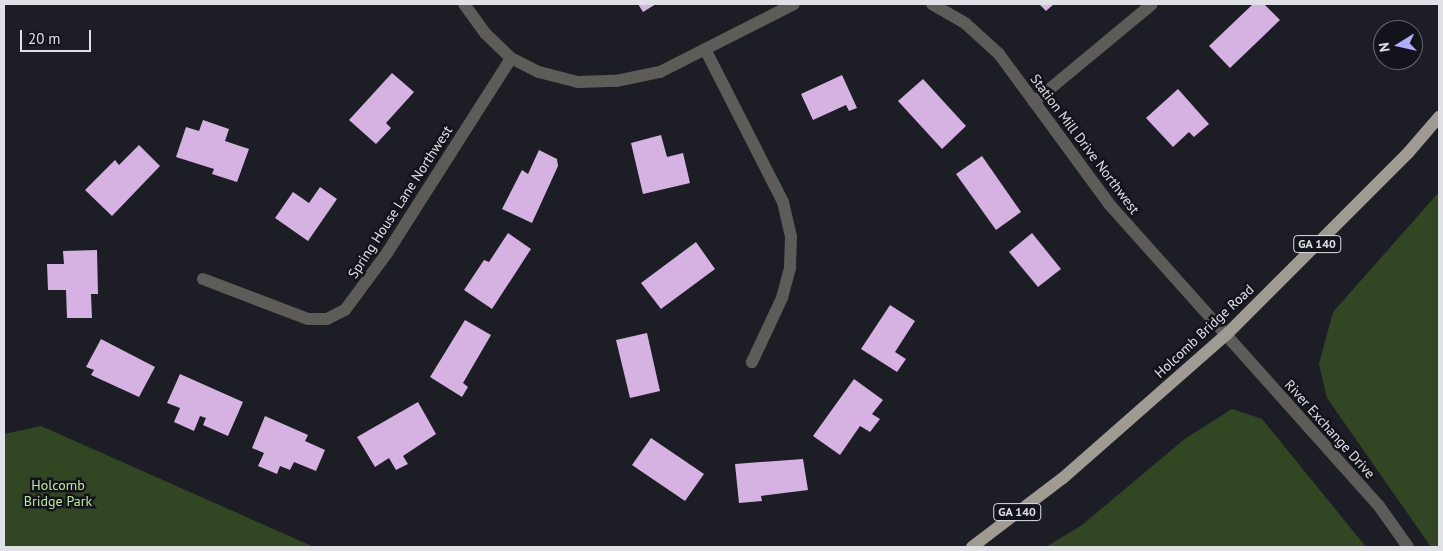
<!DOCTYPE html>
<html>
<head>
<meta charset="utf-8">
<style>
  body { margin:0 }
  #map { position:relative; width:1443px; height:551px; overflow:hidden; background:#1c1d25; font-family:"PT Sans",sans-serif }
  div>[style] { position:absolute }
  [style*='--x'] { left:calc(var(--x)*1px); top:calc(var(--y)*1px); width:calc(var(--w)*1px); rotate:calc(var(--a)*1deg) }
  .green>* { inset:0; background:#334624 }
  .building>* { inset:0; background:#d6b2e2 }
  .minor>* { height:12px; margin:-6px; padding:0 6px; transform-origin:6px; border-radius:6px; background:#5e5c58 }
  .major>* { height:12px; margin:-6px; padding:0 6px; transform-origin:6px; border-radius:6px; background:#9f9b92 }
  span { translate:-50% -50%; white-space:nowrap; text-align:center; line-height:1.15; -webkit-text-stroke:5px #13141b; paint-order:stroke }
  .shield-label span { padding:1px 4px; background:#13141b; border:1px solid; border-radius:4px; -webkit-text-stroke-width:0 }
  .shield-label { font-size:12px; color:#e0e1e6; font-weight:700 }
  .street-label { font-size:14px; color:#e0e1e6 }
  .park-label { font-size:14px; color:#bde79d }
  .frame { position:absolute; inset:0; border:5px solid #e0e1e6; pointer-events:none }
  .north { position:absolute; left:1373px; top:20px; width:50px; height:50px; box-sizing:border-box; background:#13141b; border:1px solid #65666c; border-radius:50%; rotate:261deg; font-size:14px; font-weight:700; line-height:20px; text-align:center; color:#e0e1e6 }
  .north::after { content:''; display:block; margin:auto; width:18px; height:22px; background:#b1adfa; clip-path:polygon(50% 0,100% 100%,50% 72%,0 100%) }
  .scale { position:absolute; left:20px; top:30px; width:71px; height:22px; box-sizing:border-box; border:2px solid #e0e1e6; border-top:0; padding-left:6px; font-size:15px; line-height:18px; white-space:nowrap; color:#e0e1e6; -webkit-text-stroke:4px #13141b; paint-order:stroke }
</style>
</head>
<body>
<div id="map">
  <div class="green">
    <i style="clip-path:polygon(1439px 192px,1439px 547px,1431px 547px,1327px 398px,1319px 364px,1333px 312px)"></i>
    <i style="clip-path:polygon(1232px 409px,1262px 419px,1366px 547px,1046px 547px,1082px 525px,1186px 438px)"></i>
    <i style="clip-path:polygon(41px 426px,314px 547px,4px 547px,4px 434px)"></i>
  </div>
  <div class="building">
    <i style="clip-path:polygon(638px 4px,656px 4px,643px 12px)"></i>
    <i style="clip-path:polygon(1039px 4px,1054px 4px,1046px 11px)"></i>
    <i style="clip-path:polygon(1253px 4px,1264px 4px,1280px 20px,1230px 68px,1209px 46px)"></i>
    <i style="clip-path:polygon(392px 73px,414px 92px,386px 123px,391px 128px,376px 144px,349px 120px)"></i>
    <i style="clip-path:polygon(842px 75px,857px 108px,849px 111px,846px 105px,813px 120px,801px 94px)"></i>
    <i style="clip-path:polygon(923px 79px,966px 126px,942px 149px,898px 101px)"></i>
    <i style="clip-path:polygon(1178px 89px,1209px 124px,1194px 137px,1189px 132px,1173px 147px,1146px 118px)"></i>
    <i style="clip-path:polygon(203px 120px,229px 129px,225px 141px,249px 149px,237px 182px,212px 174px,214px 169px,176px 157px,186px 127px,199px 131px)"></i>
    <i style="clip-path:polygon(661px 135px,667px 157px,683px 153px,690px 183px,643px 194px,631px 143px)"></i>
    <i style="clip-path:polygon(139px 145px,160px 166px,112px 216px,85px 190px,115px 160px,119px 165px)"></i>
    <i style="clip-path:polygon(539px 150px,557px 159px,558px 166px,532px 223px,502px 209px,522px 170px,528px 174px)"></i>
    <i style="clip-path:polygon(982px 156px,1021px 212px,996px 230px,956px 174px)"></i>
    <i style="clip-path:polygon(320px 187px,337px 199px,308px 241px,275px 218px,293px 192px,309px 203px)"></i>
    <i style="clip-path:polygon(508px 233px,531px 249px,492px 309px,464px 290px,484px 260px,489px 262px)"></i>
    <i style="clip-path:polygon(1032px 233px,1061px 269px,1038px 287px,1009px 252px)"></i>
    <i style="clip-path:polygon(696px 242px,715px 269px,661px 309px,641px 283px)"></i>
    <i style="clip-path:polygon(97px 250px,98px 294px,91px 294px,92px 318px,67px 318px,66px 290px,48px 290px,47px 264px,64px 264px,63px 251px)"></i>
    <i style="clip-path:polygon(890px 305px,915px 321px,895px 352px,906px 359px,897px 372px,861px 349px)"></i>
    <i style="clip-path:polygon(465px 320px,491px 335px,463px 383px,468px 387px,462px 397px,430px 377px)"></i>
    <i style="clip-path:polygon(647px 333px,660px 391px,630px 398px,616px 340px)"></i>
    <i style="clip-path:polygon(101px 339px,155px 367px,139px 397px,91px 375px,94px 370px,86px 367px)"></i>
    <i style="clip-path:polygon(180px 374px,243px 402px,228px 436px,203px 425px,206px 418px,200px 416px,194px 431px,174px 422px,180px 408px,167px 403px)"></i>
    <i style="clip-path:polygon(854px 379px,883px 400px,872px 414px,880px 419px,870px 432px,860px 426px,840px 455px,813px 436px)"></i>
    <i style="clip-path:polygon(418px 402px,436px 434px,403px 456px,408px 464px,396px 470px,389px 458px,375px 467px,357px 437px)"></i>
    <i style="clip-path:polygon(265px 416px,308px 435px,305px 441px,325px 450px,316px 471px,294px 462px,290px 470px,280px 466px,277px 474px,258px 466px,264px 453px,252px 448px)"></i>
    <i style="clip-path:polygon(651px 438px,704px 474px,685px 501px,632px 465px)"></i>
    <i style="clip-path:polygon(803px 459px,808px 490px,761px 496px,762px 501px,739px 503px,735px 464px)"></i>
  </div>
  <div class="minor">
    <i style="--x:464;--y:4;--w:37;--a:54"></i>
    <i style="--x:486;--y:34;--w:35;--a:44"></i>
    <i style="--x:511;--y:58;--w:31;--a:27"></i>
    <i style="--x:539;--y:72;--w:40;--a:14.4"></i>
    <i style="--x:578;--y:82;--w:38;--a:-2"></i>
    <i style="--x:616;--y:81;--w:45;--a:-11.6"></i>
    <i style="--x:660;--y:72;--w:150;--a:-26.9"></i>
    <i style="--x:932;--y:4;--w:39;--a:30"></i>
    <i style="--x:966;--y:24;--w:45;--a:42.3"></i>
    <i style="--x:999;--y:54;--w:186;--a:53.7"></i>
    <i style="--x:1109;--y:204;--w:405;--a:48.2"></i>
    <i style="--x:1379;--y:506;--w:50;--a:54.7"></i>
    <i style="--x:705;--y:49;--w:172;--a:63"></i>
    <i style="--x:783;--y:202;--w:36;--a:77"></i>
    <i style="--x:791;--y:237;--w:31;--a:92"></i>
    <i style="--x:790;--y:268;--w:31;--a:105"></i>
    <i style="--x:782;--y:298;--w:71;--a:115.1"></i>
    <i style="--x:1034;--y:102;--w:153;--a:-39.7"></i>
    <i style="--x:203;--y:279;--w:112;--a:20.9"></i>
    <i style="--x:308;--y:319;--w:19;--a:0"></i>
    <i style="--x:327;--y:319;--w:20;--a:-27"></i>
    <i style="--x:345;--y:310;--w:71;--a:-53.6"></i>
    <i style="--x:387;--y:253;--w:231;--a:-57.5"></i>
  </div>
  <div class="major">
    <i style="--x:972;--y:547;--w:114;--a:-37.2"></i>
    <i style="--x:1063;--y:478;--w:217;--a:-41.3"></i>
    <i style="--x:1226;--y:335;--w:257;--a:-45"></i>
    <i style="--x:1408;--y:153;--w:48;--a:-49.3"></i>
  </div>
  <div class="shield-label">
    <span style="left:1317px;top:244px">GA 140</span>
    <span style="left:1017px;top:512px">GA 140</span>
  </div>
  <div class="street-label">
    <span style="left:1085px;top:144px;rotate:53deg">Station Mill Drive Northwest</span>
    <span style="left:400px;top:202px;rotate:-57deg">Spring House Lane Northwest</span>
    <span style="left:1204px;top:331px;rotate:-43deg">Holcomb Bridge Road</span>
    <span style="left:1330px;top:429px;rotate:48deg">River Exchange Drive</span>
  </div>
  <div class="park-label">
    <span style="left:58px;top:493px">Holcomb<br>Bridge Park</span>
  </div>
  <div class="frame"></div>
  <div class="north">N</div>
  <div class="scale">20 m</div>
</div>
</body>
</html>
